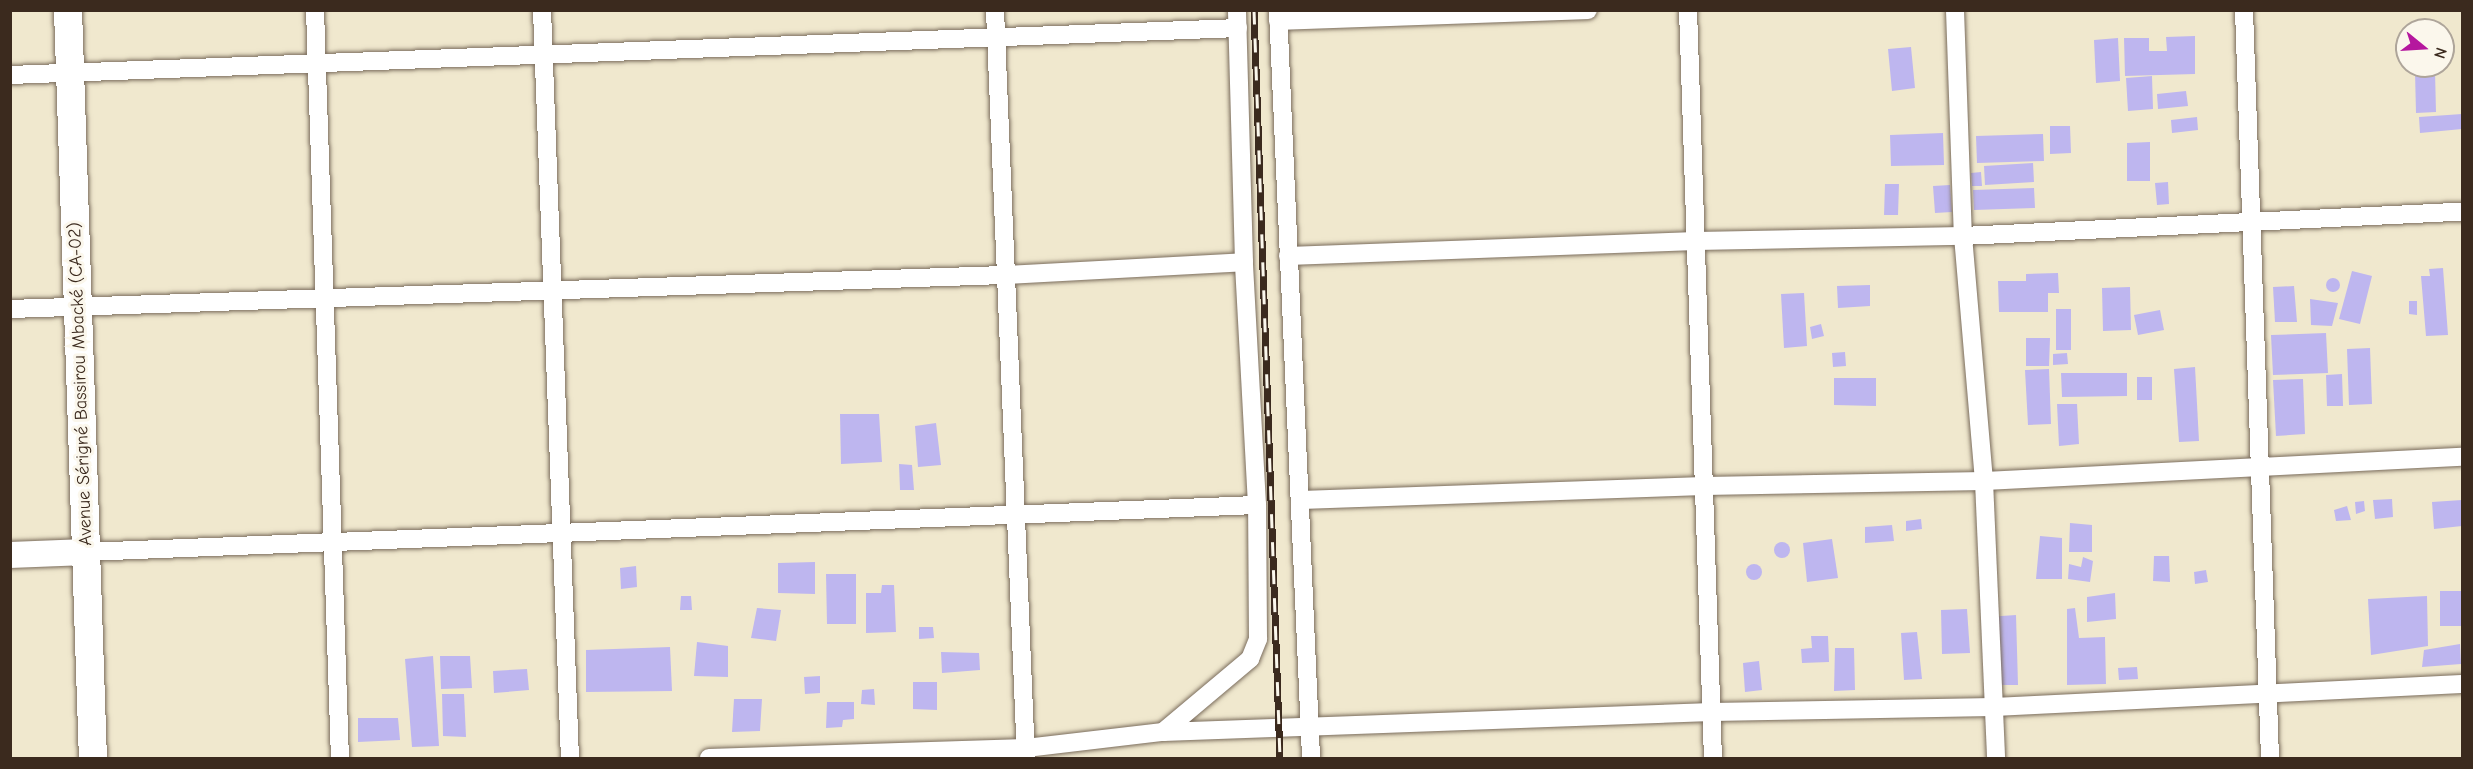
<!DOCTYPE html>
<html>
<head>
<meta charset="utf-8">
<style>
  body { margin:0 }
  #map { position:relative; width:2473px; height:769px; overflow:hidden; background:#f0e8ce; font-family:"Comic Neue",sans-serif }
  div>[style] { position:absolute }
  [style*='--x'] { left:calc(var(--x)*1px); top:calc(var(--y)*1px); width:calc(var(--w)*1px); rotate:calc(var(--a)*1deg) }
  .building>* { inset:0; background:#beb6ef }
  .round { border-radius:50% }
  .roads { filter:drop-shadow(0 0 2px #7a6c5c) drop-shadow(0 0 2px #7a6c5c) }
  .street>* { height:18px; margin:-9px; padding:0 9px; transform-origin:9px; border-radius:9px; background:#fff }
  .secondary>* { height:26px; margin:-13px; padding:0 13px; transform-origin:13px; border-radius:13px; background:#fff }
  .primary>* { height:28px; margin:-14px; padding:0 14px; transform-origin:14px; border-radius:14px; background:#fff }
  .rail>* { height:7px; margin-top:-3.5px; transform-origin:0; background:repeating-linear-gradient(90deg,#fbf7ec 0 14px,#3b2a1e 0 28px); box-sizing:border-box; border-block:2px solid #3b2a1e }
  span { translate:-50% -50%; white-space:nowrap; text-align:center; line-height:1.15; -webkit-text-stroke:6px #fbf7ec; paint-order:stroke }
  .street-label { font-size:18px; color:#3b2a1e }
  .frame { position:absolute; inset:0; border:12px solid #3b2a1e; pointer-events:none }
  .north { position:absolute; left:2395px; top:18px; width:60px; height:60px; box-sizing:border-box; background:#fbf7ec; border:2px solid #aea59a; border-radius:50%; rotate:108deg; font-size:16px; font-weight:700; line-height:24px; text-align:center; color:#3b2a1e }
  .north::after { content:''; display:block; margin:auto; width:21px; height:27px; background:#b5179e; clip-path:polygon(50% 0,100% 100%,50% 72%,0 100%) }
</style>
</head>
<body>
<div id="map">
  <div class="building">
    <i style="clip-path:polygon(2195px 36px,2195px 74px,2125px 76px,2124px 38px,2149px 38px,2149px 51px,2167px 51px,2166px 37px)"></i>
    <i style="clip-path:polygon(2118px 38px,2120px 81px,2096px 83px,2094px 40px)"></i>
    <i style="clip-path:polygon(1911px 47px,1915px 88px,1892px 91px,1888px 49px)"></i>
    <i style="clip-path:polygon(2435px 71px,2436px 112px,2416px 113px,2415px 72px)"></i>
    <i style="clip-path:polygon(2152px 76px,2153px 109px,2128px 111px,2126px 78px)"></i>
    <i style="clip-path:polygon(2186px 91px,2188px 106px,2158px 109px,2157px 94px)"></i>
    <i style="clip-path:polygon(2462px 114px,2462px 129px,2420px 133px,2419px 117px)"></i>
    <i style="clip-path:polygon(2197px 117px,2198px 130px,2172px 133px,2171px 120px)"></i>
    <i style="clip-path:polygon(2050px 126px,2070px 126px,2071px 153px,2050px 154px)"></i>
    <i style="clip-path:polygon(1943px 133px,1944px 165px,1891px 166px,1890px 135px)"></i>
    <i style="clip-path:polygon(2043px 134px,2044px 161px,1977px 163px,1976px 136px)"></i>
    <i style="clip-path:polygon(2150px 142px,2150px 181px,2127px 181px,2127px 143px)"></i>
    <i style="clip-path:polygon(2033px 163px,2034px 182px,1985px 185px,1984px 166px)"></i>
    <i style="clip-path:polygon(1981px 172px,1982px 186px,1972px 186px,1971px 173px)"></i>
    <i style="clip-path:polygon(2168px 182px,2169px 204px,2157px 205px,2155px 183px)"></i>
    <i style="clip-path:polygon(1885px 184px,1899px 184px,1898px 215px,1884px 215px)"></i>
    <i style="clip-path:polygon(1950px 185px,1952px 212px,1935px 213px,1933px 186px)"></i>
    <i style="clip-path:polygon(2034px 188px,2035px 208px,1974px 210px,1973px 190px)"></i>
    <i style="clip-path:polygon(2443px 268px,2448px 335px,2426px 336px,2421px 276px,2430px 276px,2429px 269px)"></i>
    <i style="clip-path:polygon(2352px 271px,2372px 276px,2360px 324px,2339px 319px)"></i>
    <i style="clip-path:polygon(2058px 273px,2059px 293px,2048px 293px,2048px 312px,1999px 312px,1998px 281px,2026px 281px,2026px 274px)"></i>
    <i class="round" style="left:2326px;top:278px;width:14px;height:14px"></i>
    <i style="clip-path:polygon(1870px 285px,1870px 306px,1838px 308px,1837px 286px)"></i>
    <i style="clip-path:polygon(2294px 286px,2297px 322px,2275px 322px,2273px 287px)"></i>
    <i style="clip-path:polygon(2130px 287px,2131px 330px,2103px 331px,2102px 288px)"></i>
    <i style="clip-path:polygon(1804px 293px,1807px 346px,1784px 348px,1781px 294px)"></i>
    <i style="clip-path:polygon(2310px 299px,2338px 303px,2332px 326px,2311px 325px)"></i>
    <i style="clip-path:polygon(2409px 301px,2417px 301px,2417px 315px,2409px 314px)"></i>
    <i style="clip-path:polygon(2056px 309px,2071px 309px,2071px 350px,2056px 350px)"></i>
    <i style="clip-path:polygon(2160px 310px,2164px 330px,2138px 335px,2134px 315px)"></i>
    <i style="clip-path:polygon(1821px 324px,1824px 336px,1812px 339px,1810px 327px)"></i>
    <i style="clip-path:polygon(2326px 333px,2328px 373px,2273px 375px,2271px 335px)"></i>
    <i style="clip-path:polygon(2026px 338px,2050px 338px,2049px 366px,2026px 366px)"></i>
    <i style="clip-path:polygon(2370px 348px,2372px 404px,2349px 405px,2347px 349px)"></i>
    <i style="clip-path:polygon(1845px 352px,1846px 366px,1833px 367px,1832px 353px)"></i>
    <i style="clip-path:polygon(2067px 353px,2068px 364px,2053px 365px,2053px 354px)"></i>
    <i style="clip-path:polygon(2195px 367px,2199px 441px,2179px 442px,2174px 369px)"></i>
    <i style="clip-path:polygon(2049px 369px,2051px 424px,2028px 425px,2025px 370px)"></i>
    <i style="clip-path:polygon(2061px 373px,2127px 373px,2127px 396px,2062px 397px)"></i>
    <i style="clip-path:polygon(2342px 374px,2343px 406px,2327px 406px,2326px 375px)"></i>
    <i style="clip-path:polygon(2137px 377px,2152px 377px,2152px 400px,2137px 400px)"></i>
    <i style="clip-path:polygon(1834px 378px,1876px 378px,1876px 406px,1834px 405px)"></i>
    <i style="clip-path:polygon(2303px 379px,2305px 434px,2276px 436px,2273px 380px)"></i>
    <i style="clip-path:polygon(2057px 404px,2077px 404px,2079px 444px,2059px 446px)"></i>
    <i style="clip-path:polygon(840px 414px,879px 414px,882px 462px,841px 464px)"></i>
    <i style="clip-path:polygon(936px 423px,941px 465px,918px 467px,915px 426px)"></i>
    <i style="clip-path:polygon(899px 464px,912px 465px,914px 490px,900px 490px)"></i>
    <i style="clip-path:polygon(2392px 499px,2393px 517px,2375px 519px,2373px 500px)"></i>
    <i style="clip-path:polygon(2462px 500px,2462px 526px,2434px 529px,2432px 502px)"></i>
    <i style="clip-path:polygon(2364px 501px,2365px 511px,2356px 514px,2355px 502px)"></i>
    <i style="clip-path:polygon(2347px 506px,2351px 520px,2336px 521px,2334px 510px)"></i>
    <i style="clip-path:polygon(1921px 519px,1922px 529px,1906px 531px,1906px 521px)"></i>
    <i style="clip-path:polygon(2070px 523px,2092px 525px,2092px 552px,2069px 552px)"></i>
    <i style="clip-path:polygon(1892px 525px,1894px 541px,1865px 543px,1865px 527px)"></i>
    <i style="clip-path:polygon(2040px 536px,2062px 538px,2062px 579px,2036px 579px)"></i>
    <i style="clip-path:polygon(1832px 539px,1838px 578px,1807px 582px,1803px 543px)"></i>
    <i class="round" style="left:1774px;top:542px;width:16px;height:16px"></i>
    <i style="clip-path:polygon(2154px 556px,2169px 556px,2170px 582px,2153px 581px)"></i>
    <i style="clip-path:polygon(2083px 557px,2093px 561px,2090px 582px,2068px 579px,2069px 564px,2081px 567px)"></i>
    <i style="clip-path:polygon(815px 562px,815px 594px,778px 593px,778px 563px)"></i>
    <i class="round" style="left:1746px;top:564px;width:16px;height:16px"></i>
    <i style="clip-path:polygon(636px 566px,637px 587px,621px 589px,620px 568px)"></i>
    <i style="clip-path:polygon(2206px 570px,2208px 582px,2195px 584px,2194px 572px)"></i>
    <i style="clip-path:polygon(826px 574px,856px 574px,856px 624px,827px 624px)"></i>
    <i style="clip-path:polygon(882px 585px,894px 585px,896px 632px,866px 633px,866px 593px,881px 593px)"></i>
    <i style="clip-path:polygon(2440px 591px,2462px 591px,2462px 626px,2440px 626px)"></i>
    <i style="clip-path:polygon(2115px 593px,2116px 619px,2087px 622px,2087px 597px)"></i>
    <i style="clip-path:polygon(681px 596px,691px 596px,692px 610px,680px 610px)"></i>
    <i style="clip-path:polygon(2427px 596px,2428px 646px,2371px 655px,2368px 599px)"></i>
    <i style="clip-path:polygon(757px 608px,781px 610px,776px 641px,751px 638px)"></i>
    <i style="clip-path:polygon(2075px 608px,2079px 638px,2105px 637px,2106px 684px,2067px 685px,2067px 609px)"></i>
    <i style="clip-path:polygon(1967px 609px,1970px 653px,1942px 654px,1941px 610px)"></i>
    <i style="clip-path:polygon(2016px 615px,2018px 685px,1994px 685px,1987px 617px)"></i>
    <i style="clip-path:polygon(919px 627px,933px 627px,934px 638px,919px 639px)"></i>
    <i style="clip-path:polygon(1917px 632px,1922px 679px,1904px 680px,1901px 633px)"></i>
    <i style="clip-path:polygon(1811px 636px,1828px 636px,1829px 662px,1802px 663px,1801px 649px,1812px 648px)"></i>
    <i style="clip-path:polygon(697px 642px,728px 646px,728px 677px,694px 676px)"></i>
    <i style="clip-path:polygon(2460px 644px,2461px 664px,2422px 667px,2424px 650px)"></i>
    <i style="clip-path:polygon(670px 647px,672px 691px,586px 692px,586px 650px)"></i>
    <i style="clip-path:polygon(1835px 648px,1854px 648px,1855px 690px,1834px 691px)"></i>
    <i style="clip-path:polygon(941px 652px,979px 653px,980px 670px,942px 673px)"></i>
    <i style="clip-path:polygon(433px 656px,439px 746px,412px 747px,405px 659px)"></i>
    <i style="clip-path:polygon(440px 656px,470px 656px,472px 688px,441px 689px)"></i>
    <i style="clip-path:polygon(1759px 661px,1762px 690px,1745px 692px,1743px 663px)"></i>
    <i style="clip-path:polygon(2137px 667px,2138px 679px,2119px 680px,2118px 668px)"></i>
    <i style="clip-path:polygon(527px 669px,529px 690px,494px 693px,493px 671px)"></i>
    <i style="clip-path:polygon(820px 676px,820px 693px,805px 694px,804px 677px)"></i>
    <i style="clip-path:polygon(913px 682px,937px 682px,937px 710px,913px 709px)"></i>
    <i style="clip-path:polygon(874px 689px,875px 705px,861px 704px,862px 690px)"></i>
    <i style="clip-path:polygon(442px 694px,464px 694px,466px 737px,443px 736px)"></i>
    <i style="clip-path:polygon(734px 699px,762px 699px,760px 731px,732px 732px)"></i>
    <i style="clip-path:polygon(827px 702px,854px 702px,854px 719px,843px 720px,842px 727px,826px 728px)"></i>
    <i style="clip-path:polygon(358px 718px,398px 718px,400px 740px,358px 742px)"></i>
  </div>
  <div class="roads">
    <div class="street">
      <i style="--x:315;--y:10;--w:748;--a:88.09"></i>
      <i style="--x:542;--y:10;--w:749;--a:87.86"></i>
      <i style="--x:995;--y:10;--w:749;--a:87.63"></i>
      <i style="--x:1278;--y:10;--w:749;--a:87.47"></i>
      <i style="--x:1688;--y:10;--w:748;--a:88.09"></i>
      <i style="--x:1955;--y:10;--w:226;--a:88"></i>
      <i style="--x:1963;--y:236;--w:246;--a:85.1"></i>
      <i style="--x:1984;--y:481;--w:277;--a:87.5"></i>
      <i style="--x:2244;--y:10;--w:748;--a:88.01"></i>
      <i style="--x:1278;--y:21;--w:310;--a:-2"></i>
      <i style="--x:10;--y:75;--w:1229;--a:-2.19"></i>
      <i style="--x:1288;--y:256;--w:408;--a:-2.1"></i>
      <i style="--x:1696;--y:241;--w:267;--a:-1.1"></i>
      <i style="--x:1963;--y:236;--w:500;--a:-2.8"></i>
      <i style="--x:10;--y:309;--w:997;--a:-1.96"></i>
      <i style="--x:1006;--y:275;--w:238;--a:-3.1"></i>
      <i style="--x:1301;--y:500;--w:403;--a:-2"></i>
      <i style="--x:1704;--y:486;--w:280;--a:-1"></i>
      <i style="--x:1984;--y:481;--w:479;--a:-2.9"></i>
      <i style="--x:86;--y:552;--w:1172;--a:-2.3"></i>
      <i style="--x:1163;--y:732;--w:549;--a:-2.09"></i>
      <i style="--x:1712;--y:712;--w:281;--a:-1"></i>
      <i style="--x:1993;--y:707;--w:470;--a:-2.8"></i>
      <i style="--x:709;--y:758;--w:317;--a:-1.8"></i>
      <i style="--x:1026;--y:748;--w:138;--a:-6.7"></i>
      <i style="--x:1163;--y:732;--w:114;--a:-40"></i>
      <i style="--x:1250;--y:659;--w:22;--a:-68"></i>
      <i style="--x:1258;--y:639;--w:134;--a:-90.4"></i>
      <i style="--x:1257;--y:505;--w:243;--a:-93.1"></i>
      <i style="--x:1244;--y:262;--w:252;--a:-91.6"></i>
    </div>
    <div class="secondary">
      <i style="--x:10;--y:555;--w:76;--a:-2.3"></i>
    </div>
    <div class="primary">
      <i style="--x:68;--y:10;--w:748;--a:88.09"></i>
    </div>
  </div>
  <div class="rail">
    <i style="--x:1254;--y:10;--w:748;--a:88.01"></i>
  </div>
  <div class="street-label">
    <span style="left:81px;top:384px;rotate:-92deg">Avenue Sérigné Bassirou Mbacké (CA-02)</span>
  </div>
  <div class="frame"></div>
  <div class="north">N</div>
</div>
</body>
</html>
